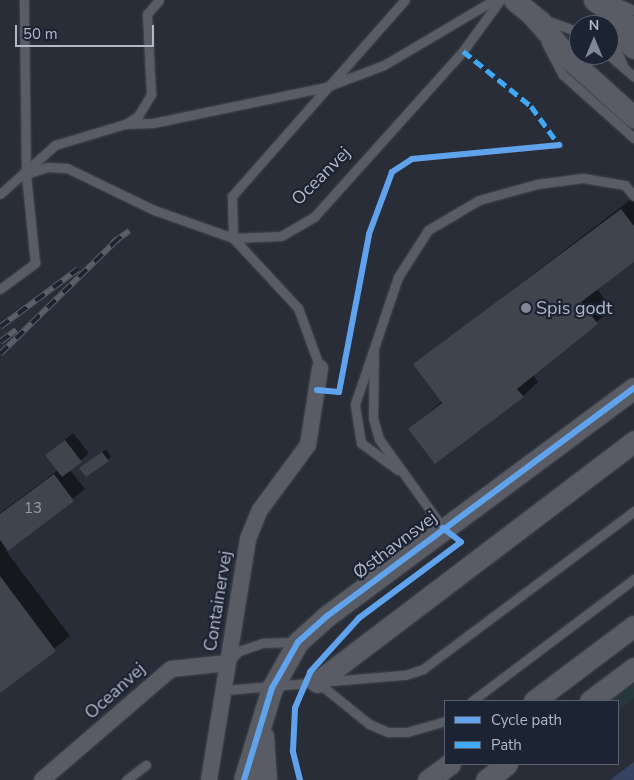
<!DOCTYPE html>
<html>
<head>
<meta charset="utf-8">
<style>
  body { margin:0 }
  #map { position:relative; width:634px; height:780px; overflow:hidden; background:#292d37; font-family:"Nunito Sans",sans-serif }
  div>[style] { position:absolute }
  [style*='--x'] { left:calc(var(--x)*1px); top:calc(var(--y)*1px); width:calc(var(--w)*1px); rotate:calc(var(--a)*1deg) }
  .green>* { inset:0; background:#26373d }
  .water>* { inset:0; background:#354260 }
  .shadow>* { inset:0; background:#0007 }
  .building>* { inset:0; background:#40444c }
  .roads { filter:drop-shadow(0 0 1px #454850) drop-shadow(0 0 1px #454850) }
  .service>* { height:9px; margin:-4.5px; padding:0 4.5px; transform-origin:4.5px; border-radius:4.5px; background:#595c65 }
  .minor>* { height:16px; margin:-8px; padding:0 8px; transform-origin:8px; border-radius:8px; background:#595c65 }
  .tertiary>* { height:21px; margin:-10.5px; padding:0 10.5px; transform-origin:10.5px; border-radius:10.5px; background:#595c65 }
  .rail>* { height:5.5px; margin-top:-2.75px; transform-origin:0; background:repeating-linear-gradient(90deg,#1c2332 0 11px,#5c6068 0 22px); box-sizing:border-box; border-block:1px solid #5c6068 }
  .quiet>* { height:5px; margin-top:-2.5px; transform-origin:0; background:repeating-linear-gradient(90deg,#3fa9f5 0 10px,transparent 0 15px) }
  .cycleway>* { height:6px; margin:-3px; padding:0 3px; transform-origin:3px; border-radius:3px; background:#60a3ed }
  .dots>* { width:14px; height:14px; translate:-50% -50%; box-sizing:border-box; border:2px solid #1c2332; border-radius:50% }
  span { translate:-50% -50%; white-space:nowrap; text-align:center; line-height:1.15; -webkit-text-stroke:4.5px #1c2332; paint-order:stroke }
  .number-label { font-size:15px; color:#969ba9 }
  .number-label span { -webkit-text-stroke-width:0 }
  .street-label { font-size:18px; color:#b2b8c8 }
  .poi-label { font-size:18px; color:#b2b8c8 }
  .left { translate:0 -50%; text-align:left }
  .legend { position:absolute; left:444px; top:700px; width:175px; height:65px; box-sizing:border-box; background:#1c2332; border:1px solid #585f6e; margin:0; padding:6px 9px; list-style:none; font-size:15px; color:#b2b8c8 }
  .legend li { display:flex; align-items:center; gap:10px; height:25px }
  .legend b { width:25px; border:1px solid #585f6e }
  .north { position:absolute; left:569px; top:15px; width:50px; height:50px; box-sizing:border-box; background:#1c2332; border:1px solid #585f6e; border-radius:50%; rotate:0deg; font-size:14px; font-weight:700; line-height:20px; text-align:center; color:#b2b8c8 }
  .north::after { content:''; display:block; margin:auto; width:18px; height:22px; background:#828795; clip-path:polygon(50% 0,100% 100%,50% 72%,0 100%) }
  .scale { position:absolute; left:15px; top:25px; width:139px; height:22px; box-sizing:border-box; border:2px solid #b2b8c8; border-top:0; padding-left:6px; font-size:15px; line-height:18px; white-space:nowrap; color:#b2b8c8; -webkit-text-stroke:4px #1c2332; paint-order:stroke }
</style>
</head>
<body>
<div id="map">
  <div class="green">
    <i style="clip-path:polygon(634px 684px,634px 699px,618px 711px,618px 701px,611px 701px)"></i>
  </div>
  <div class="water">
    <i style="clip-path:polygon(634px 762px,634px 780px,610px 780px)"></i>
  </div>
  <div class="shadow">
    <i style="clip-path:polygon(634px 197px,634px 261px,597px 289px,612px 309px,533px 375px,538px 382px,523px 396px,410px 429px,442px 401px,415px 364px)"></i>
    <i style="clip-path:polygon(73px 433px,89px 453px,70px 470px,85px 489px,6px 551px,70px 636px,0 692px,0 513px,58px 470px,46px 455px)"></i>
    <i style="clip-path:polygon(106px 449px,111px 457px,108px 460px,85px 465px)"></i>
  </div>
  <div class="building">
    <i style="clip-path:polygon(621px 209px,634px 226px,634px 262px,581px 302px,598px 324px,517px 389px,524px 397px,435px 464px,408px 429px,442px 403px,413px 364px)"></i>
    <i style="clip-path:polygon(65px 440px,82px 462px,62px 477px,45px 455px)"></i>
    <i style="clip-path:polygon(102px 452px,109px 461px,86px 477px,79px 468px)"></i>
    <i style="clip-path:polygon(54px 474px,74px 501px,8px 551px,0 540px,0 514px)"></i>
    <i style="clip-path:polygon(0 576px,56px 651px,0 693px)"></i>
  </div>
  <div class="roads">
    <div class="service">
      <i style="--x:610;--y:0;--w:26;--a:23"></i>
      <i style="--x:543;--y:19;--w:38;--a:20"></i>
      <i style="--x:609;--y:34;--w:37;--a:66"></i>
      <i style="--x:546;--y:43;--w:36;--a:62"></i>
      <i style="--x:563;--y:75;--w:95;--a:41.6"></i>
      <i style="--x:609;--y:55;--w:33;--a:41"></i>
      <i style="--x:127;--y:123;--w:13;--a:-32"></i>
      <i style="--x:138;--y:116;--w:26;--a:-59"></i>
      <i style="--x:151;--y:94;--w:80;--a:-92.9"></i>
      <i style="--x:147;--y:14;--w:18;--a:-49"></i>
      <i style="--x:26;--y:174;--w:23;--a:-18"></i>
      <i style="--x:48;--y:167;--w:19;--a:3"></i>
      <i style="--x:67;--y:168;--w:97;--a:25.8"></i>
      <i style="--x:154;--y:210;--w:84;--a:19.5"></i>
      <i style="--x:233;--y:238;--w:48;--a:-2.4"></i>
      <i style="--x:281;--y:236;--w:39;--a:-30"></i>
      <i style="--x:315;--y:216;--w:222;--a:-48.1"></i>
      <i style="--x:463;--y:51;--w:63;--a:-54"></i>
      <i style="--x:0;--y:194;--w:74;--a:-41.7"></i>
      <i style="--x:55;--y:145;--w:73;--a:-16.7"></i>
      <i style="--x:125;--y:124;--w:28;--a:-2"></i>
      <i style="--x:153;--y:123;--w:177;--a:-11.8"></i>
      <i style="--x:326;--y:87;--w:62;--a:-20.8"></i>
      <i style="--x:384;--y:65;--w:128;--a:-30.6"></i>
      <i style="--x:0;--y:289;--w:44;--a:-36.6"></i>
      <i style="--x:35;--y:263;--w:89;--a:-95.8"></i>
      <i style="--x:26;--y:174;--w:174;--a:-90.7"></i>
      <i style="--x:374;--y:351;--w:67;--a:90.9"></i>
      <i style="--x:373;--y:418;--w:22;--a:74"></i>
      <i style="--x:379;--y:439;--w:110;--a:54.3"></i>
      <i style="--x:320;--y:368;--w:64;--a:-110.1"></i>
      <i style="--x:298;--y:308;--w:96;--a:-132.9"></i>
      <i style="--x:233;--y:238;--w:42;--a:-91.4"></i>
      <i style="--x:232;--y:196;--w:261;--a:-48.6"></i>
      <i style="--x:398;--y:470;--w:46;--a:-143.9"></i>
      <i style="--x:361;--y:443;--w:39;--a:-99"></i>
      <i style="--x:355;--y:404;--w:134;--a:-71.3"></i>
      <i style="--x:398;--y:277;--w:56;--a:-57.4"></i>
      <i style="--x:428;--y:230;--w:59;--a:-30.5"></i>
      <i style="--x:479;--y:200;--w:60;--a:-15.4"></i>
      <i style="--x:537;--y:184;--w:46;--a:-7.4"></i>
      <i style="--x:583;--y:178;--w:43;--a:9.5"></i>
      <i style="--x:625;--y:185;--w:14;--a:51"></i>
      <i style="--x:231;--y:659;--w:11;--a:-45"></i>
      <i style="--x:239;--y:651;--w:24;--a:-19"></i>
      <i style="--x:262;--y:643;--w:36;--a:-2"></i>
      <i style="--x:317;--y:682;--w:67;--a:38.9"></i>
      <i style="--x:369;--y:724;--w:21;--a:23"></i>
      <i style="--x:388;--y:732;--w:19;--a:0"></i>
      <i style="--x:407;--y:732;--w:40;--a:-16"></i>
      <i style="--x:225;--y:690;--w:181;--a:-4.8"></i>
      <i style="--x:405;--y:675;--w:19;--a:-18"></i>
      <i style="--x:423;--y:669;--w:264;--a:-36.8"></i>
      <i style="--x:472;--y:701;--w:203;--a:-37"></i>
      <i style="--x:126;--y:780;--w:25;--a:-37"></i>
    </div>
    <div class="minor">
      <i style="--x:42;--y:780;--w:170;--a:-40.7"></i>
      <i style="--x:171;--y:669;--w:57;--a:-6"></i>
      <i style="--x:209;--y:780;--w:244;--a:-80.8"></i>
      <i style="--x:248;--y:539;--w:31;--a:-68"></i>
      <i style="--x:260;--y:510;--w:81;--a:-53.6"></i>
      <i style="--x:308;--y:445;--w:78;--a:-81.1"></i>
    </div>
    <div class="tertiary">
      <i style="--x:514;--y:0;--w:35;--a:39"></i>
      <i style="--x:594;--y:0;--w:49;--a:35.9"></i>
      <i style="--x:531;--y:14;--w:65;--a:48.7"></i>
      <i style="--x:574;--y:63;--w:81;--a:42"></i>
      <i style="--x:609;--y:25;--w:34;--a:43"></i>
      <i style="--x:317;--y:682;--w:398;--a:-37.2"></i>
      <i style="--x:534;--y:701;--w:125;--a:-36.9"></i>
      <i style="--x:590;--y:701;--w:55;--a:-36.9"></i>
      <i style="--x:263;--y:736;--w:44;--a:86.1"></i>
      <i style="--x:244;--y:780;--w:96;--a:-73.1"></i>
      <i style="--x:272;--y:688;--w:53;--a:-60.5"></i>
      <i style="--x:298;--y:642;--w:39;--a:-42"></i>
      <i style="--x:327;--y:616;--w:382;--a:-36.6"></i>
      <i style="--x:428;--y:780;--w:27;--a:-36"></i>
      <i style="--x:486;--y:780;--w:26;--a:-37"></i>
    </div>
  </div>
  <div class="rail">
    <i style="--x:112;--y:243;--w:21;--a:-35"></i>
    <i style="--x:0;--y:327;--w:97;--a:-36.6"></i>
    <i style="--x:0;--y:342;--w:20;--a:-37"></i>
    <i style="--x:0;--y:354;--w:165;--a:-44.3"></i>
  </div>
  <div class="quiet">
    <i style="--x:463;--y:51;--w:87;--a:39"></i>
    <i style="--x:531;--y:106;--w:48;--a:54.3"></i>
  </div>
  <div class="cycleway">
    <i style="--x:317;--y:390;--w:22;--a:5"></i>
    <i style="--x:339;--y:392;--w:161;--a:-79.2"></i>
    <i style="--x:369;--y:234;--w:66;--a:-69.6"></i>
    <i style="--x:392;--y:172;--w:24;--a:-33"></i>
    <i style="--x:412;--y:159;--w:148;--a:-5.4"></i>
    <i style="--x:244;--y:780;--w:96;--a:-73.1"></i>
    <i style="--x:272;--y:688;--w:53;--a:-60.5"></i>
    <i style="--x:298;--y:642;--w:39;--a:-42"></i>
    <i style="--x:327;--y:616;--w:382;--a:-36.6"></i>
    <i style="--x:300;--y:780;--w:30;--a:-104"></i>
    <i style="--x:293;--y:751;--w:43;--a:-87.3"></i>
    <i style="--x:295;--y:708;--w:39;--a:-67"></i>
    <i style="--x:310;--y:672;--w:73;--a:-47.8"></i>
    <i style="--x:359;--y:618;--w:127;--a:-36.7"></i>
    <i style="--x:461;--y:542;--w:23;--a:-142"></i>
  </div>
  <div class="dots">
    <i style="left:526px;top:308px;background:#828795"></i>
  </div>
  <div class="number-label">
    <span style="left:33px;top:509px">13</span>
  </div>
  <div class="street-label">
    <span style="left:321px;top:176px;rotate:-45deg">Oceanvej</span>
    <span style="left:395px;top:545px;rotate:-37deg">Østhavnsvej</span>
    <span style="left:218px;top:601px;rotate:-81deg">Containervej</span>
    <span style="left:115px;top:691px;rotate:-42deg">Oceanvej</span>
  </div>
  <div class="poi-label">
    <span class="left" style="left:536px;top:308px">Spis godt</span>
  </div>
  <ul class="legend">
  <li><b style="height:6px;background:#60a3ed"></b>Cycle path</li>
  <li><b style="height:6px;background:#3fa9f5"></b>Path</li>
  </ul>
  <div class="north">N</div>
  <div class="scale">50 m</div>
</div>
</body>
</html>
